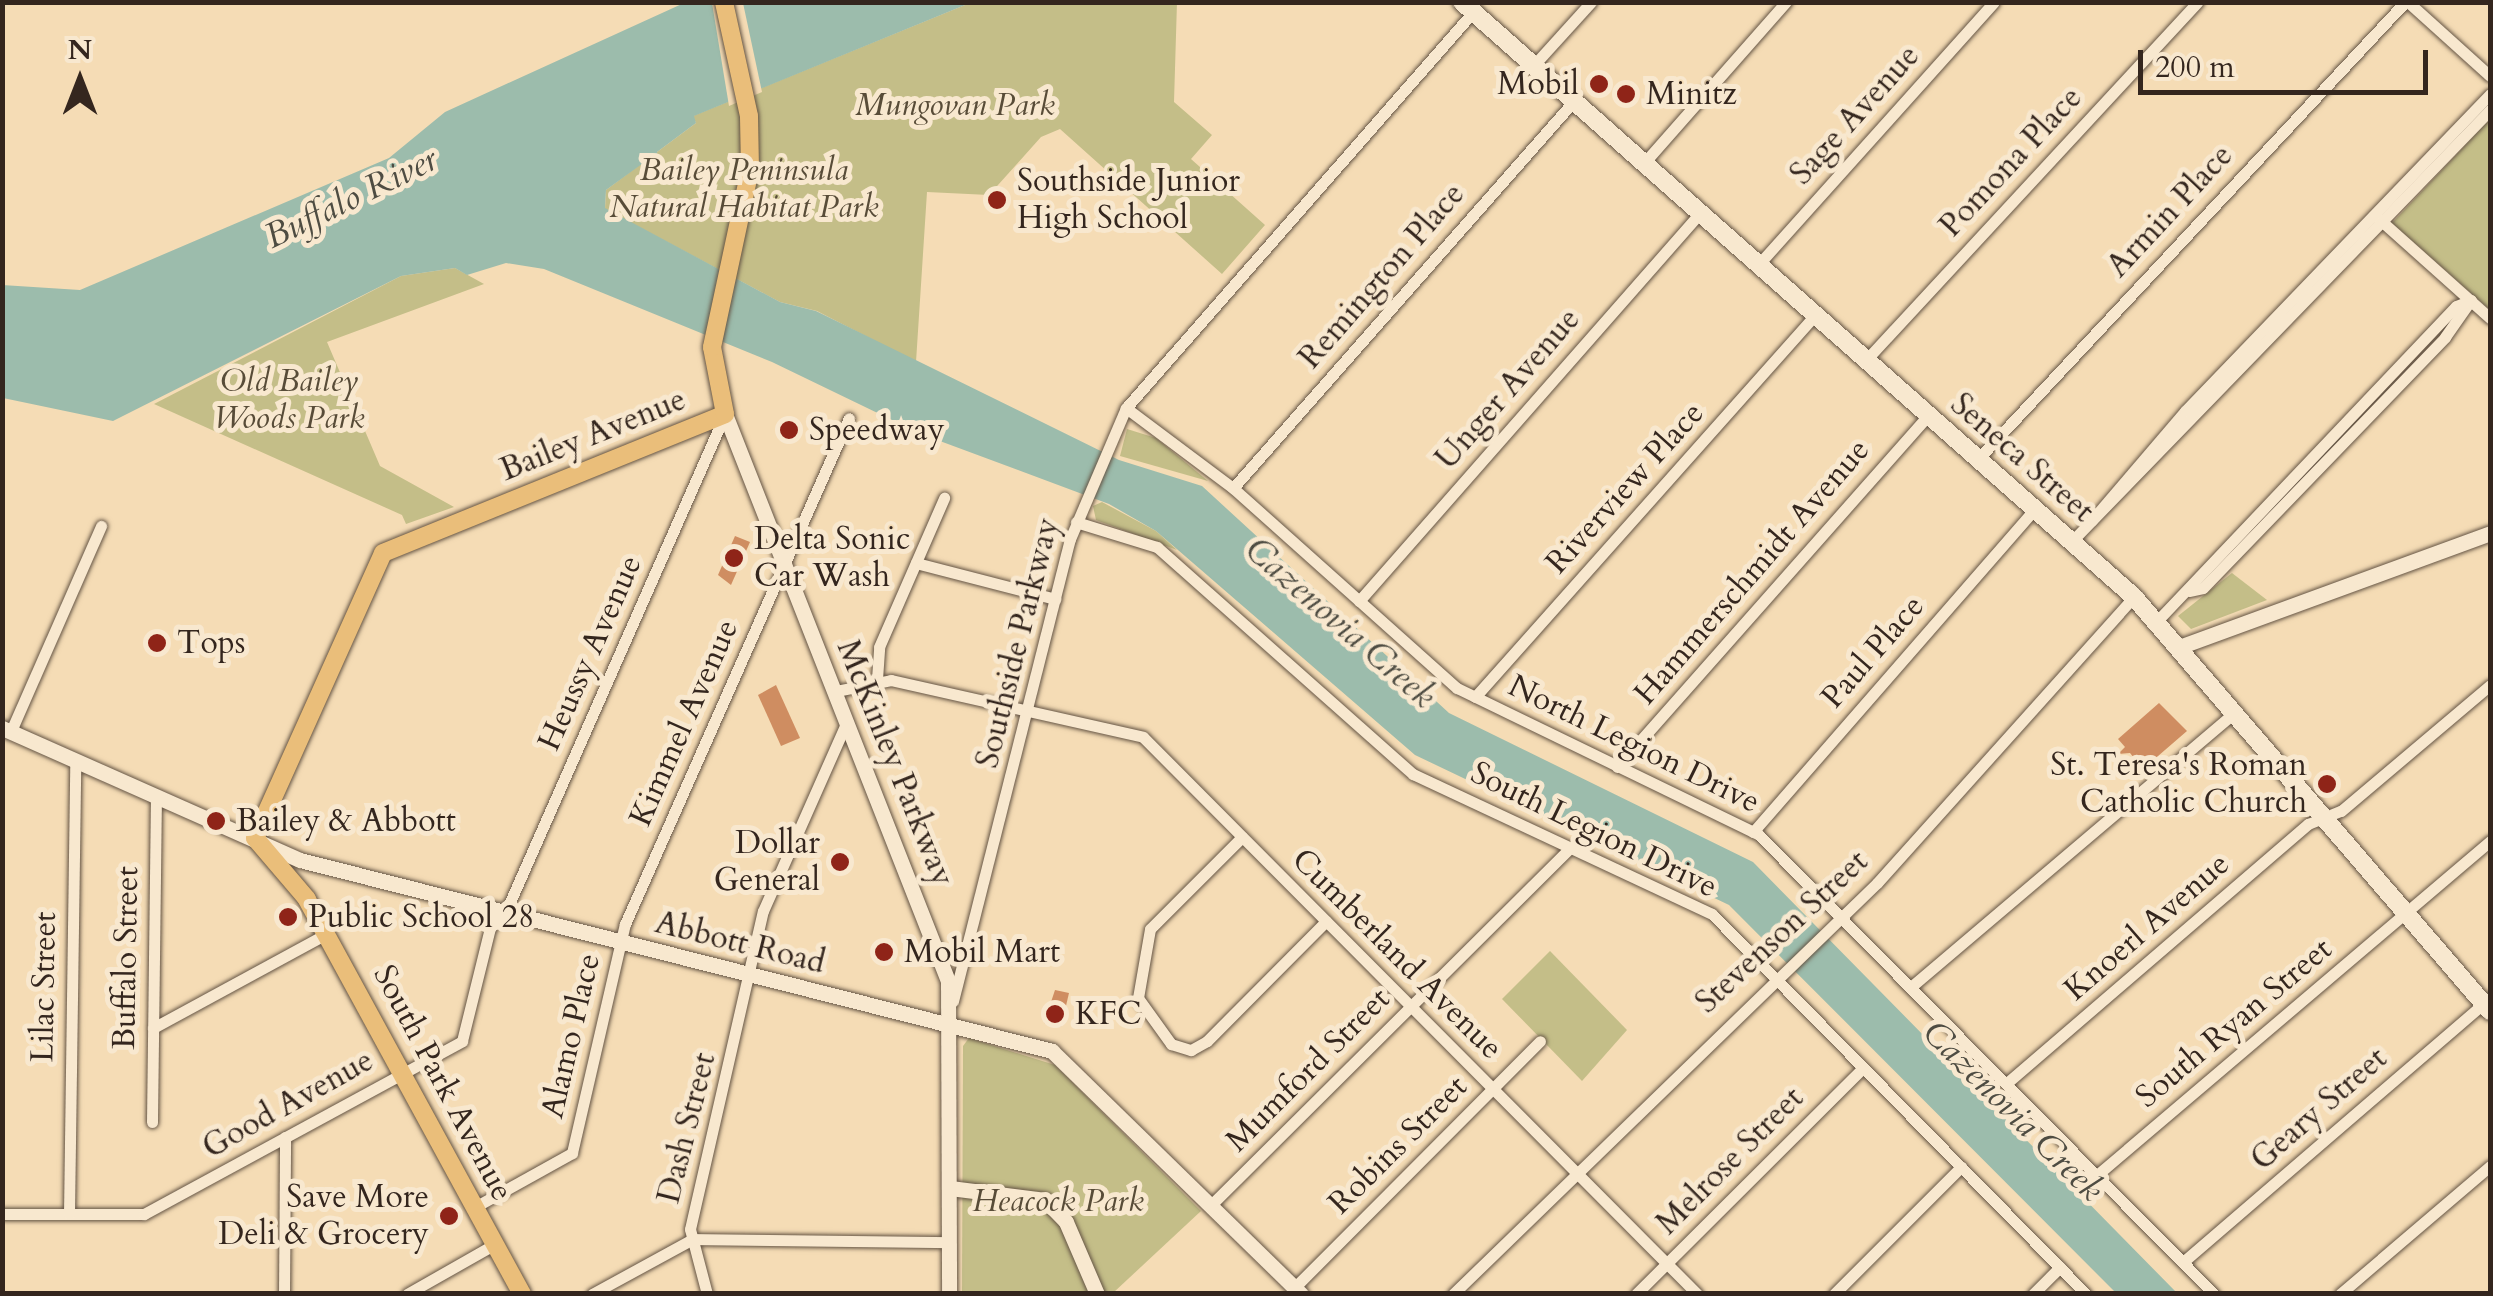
<!DOCTYPE html>
<html>
<head>
<meta charset="utf-8">
<style>
  body { margin:0 }
  #map { position:relative; width:2493px; height:1296px; overflow:hidden; background:#f5dcb5; font-family:Cardo,serif }
  div>[style] { position:absolute }
  [style*='--x'] { left:calc(var(--x)*1px); top:calc(var(--y)*1px); width:calc(var(--w)*1px); rotate:calc(var(--a)*1deg) }
  .green>* { inset:0; background:#c4be88 }
  .water>* { inset:0; background:#9cbcac }
  .pier>* { inset:0; background:#f5dcb5 }
  .building>* { inset:0; background:#cf8d61 }
  .roads { filter:drop-shadow(0 0 2px #645444) drop-shadow(0 0 2px #645444) }
  .minor>* { height:11px; margin:-5.5px; padding:0 5.5px; transform-origin:5.5px; border-radius:5.5px; background:#f8e8cf }
  .tertiary>* { height:15px; margin:-7.5px; padding:0 7.5px; transform-origin:7.5px; border-radius:7.5px; background:#f8e8cf }
  .secondary>* { height:18px; margin:-9px; padding:0 9px; transform-origin:9px; border-radius:9px; background:#f8e8cf }
  .primary>* { height:18px; margin:-9px; padding:0 9px; transform-origin:9px; border-radius:9px; background:#eabe7a }
  .dots>* { width:28px; height:28px; translate:-50% -50%; box-sizing:border-box; border:5px solid #f8e8cf; border-radius:50% }
  span { translate:-50% -50%; white-space:nowrap; text-align:center; line-height:1.15; -webkit-text-stroke:10px #f8e8cf; paint-order:stroke }
  .poi-label { font-size:32px; color:#34261e }
  .right { translate:-100% -50%; text-align:right }
  .left { translate:0 -50%; text-align:left }
  .park-label { font-size:32px; color:#584c38; font-style:italic }
  .street-label { font-size:32px; color:#34261e }
  .water-label { font-size:35px; color:#4e4c42; font-style:italic }
  .frame { position:absolute; inset:0; border:5px solid #34261e; pointer-events:none }
  .north { position:absolute; left:30px; top:30px; width:100px; height:100px; -webkit-text-stroke:8px #f8e8cf; paint-order:stroke; rotate:0deg; font-size:28px; font-weight:700; line-height:40px; text-align:center; color:#34261e }
  .north::after { content:''; display:block; margin:auto; width:35px; height:45px; background:#34261e; clip-path:polygon(50% 0,100% 100%,50% 72%,0 100%) }
  .scale { position:absolute; left:2138px; top:50px; width:290px; height:45px; box-sizing:border-box; border:5px solid #34261e; border-top:0; padding-left:12px; font-size:30px; line-height:35px; white-space:nowrap; color:#34261e; -webkit-text-stroke:8px #f8e8cf; paint-order:stroke }
</style>
</head>
<body>
<div id="map">
  <div class="green">
    <i style="clip-path:polygon(1177px 2px,1174px 102px,1212px 135px,1191px 159px,1265px 225px,1222px 274px,1060px 129px,1041px 137px,989px 195px,927px 192px,916px 362px,817px 311px,780px 302px,605px 209px,606px 190px,696px 123px,693px 116px,970px 3px)"></i>
    <i style="clip-path:polygon(2490px 119px,2490px 310px,2392px 223px)"></i>
    <i style="clip-path:polygon(455px 268px,484px 284px,327px 342px,380px 466px,454px 507px,406px 524px,402px 515px,154px 404px,401px 276px)"></i>
    <i style="clip-path:polygon(1127px 429px,1156px 438px,1208px 481px,1120px 456px)"></i>
    <i style="clip-path:polygon(1102px 502px,1156px 531px,1177px 550px,1096px 520px,1093px 506px)"></i>
    <i style="clip-path:polygon(2232px 573px,2267px 600px,2191px 629px,2178px 616px)"></i>
    <i style="clip-path:polygon(1550px 951px,1627px 1030px,1582px 1081px,1502px 999px)"></i>
    <i style="clip-path:polygon(969px 1038px,1055px 1065px,1201px 1211px,1113px 1293px,962px 1294px,963px 1046px)"></i>
  </div>
  <div class="water">
    <i style="clip-path:polygon(723px 2px,970px 3px,694px 116px,696px 123px,657px 152px,658px 164px,646px 161px,606px 190px,605px 208px,780px 302px,816px 311px,1119px 460px,1202px 486px,1449px 713px,1753px 862px,2177px 1293px,2116px 1293px,1729px 905px,1415px 755px,1156px 531px,1109px 504px,921px 434px,772px 362px,544px 269px,506px 263px,467px 275px,455px 268px,401px 276px,113px 421px,3px 398px,2px 285px,80px 290px,389px 158px,445px 112px,684px 3px)"></i>
  </div>
  <div class="pier">
    <i style="clip-path:polygon(712px 3px,743px 3px,762px 92px,729px 106px)"></i>
  </div>
  <div class="building">
    <i style="clip-path:polygon(735px 536px,750px 542px,731px 585px,718px 575px)"></i>
    <i style="clip-path:polygon(776px 685px,800px 738px,781px 746px,758px 695px)"></i>
    <i style="clip-path:polygon(2159px 703px,2187px 731px,2143px 769px,2130px 753px,2118px 754px,2125px 747px,2118px 739px)"></i>
    <i style="clip-path:polygon(1055px 990px,1069px 993px,1061px 1027px,1044px 1023px)"></i>
  </div>
  <div class="roads">
    <div class="minor">
      <i style="--x:2408;--y:2;--w:110;--a:42.1"></i>
      <i style="--x:1533;--y:66;--w:86;--a:-47.8"></i>
      <i style="--x:1644;--y:163;--w:215;--a:-48.6"></i>
      <i style="--x:2378;--y:218;--w:150;--a:41.8"></i>
      <i style="--x:1758;--y:265;--w:353;--a:-48.1"></i>
      <i style="--x:1866;--y:360;--w:488;--a:-47.2"></i>
      <i style="--x:1126;--y:408;--w:134;--a:36.8"></i>
      <i style="--x:1233;--y:488;--w:300;--a:41.8"></i>
      <i style="--x:1457;--y:688;--w:335;--a:25.9"></i>
      <i style="--x:1758;--y:834;--w:648;--a:45.25"></i>
      <i style="--x:1978;--y:459;--w:625;--a:-46.94"></i>
      <i style="--x:1233;--y:488;--w:514;--a:-48.63"></i>
      <i style="--x:2092;--y:520;--w:143;--a:-49.5"></i>
      <i style="--x:2185;--y:411;--w:440;--a:-46.1"></i>
      <i style="--x:1076;--y:522;--w:85;--a:17.2"></i>
      <i style="--x:1157;--y:547;--w:342;--a:41.6"></i>
      <i style="--x:1413;--y:774;--w:330;--a:25.1"></i>
      <i style="--x:1712;--y:914;--w:533;--a:45.46"></i>
      <i style="--x:2071;--y:542;--w:602;--a:-45.88"></i>
      <i style="--x:916;--y:563;--w:144;--a:14.5"></i>
      <i style="--x:2190;--y:591;--w:13;--a:-13"></i>
      <i style="--x:2203;--y:588;--w:349;--a:-46"></i>
      <i style="--x:2445;--y:337;--w:45;--a:-54.9"></i>
      <i style="--x:1359;--y:601;--w:517;--a:-48.69"></i>
      <i style="--x:2157;--y:621;--w:434;--a:-46.5"></i>
      <i style="--x:2456;--y:306;--w:16;--a:-22"></i>
      <i style="--x:877;--y:679;--w:32;--a:-86"></i>
      <i style="--x:879;--y:647;--w:163;--a:-66.4"></i>
      <i style="--x:836;--y:691;--w:56;--a:-11.3"></i>
      <i style="--x:891;--y:680;--w:258;--a:12.7"></i>
      <i style="--x:1143;--y:737;--w:786;--a:45.15"></i>
      <i style="--x:1475;--y:697;--w:511;--a:-48.33"></i>
      <i style="--x:11;--y:731;--w:224;--a:-66.3"></i>
      <i style="--x:1617;--y:767;--w:470;--a:-48.5"></i>
      <i style="--x:1753;--y:832;--w:429;--a:-48.9"></i>
      <i style="--x:1242;--y:837;--w:130;--a:135"></i>
      <i style="--x:1150;--y:929;--w:70;--a:99.9"></i>
      <i style="--x:1138;--y:998;--w:57;--a:54.3"></i>
      <i style="--x:1171;--y:1044;--w:21;--a:17"></i>
      <i style="--x:1191;--y:1050;--w:18;--a:-29"></i>
      <i style="--x:1207;--y:1041;--w:169;--a:-45.2"></i>
      <i style="--x:1912;--y:986;--w:424;--a:-40.3"></i>
      <i style="--x:953;--y:1001;--w:477;--a:-75.8"></i>
      <i style="--x:1070;--y:539;--w:142;--a:-66.9"></i>
      <i style="--x:1126;--y:408;--w:527;--a:-48.77"></i>
      <i style="--x:153;--y:1028;--w:199;--a:-28.5"></i>
      <i style="--x:2008;--y:1082;--w:396;--a:-40.7"></i>
      <i style="--x:2308;--y:824;--w:35;--a:-22"></i>
      <i style="--x:2341;--y:811;--w:195;--a:-40.2"></i>
      <i style="--x:152;--y:1122;--w:327;--a:-89.3"></i>
      <i style="--x:2097;--y:1175;--w:516;--a:-40.36"></i>
      <i style="--x:1212;--y:1204;--w:505;--a:-44.84"></i>
      <i style="--x:475;--y:1207;--w:111;--a:-29.1"></i>
      <i style="--x:572;--y:1153;--w:235;--a:-77"></i>
      <i style="--x:625;--y:924;--w:553;--a:-66.12"></i>
      <i style="--x:2;--y:1214;--w:142;--a:0"></i>
      <i style="--x:144;--y:1214;--w:362;--a:-28.5"></i>
      <i style="--x:462;--y:1041;--w:116;--a:-76.1"></i>
      <i style="--x:490;--y:928;--w:33;--a:-52"></i>
      <i style="--x:510;--y:902;--w:533;--a:-66.22"></i>
      <i style="--x:69;--y:1214;--w:454;--a:-89.2"></i>
      <i style="--x:2183;--y:1262;--w:405;--a:-40.7"></i>
      <i style="--x:1295;--y:1287;--w:347;--a:-45.1"></i>
      <i style="--x:284;--y:1294;--w:157;--a:-89.6"></i>
      <i style="--x:407;--y:1294;--w:101;--a:-29.6"></i>
      <i style="--x:592;--y:1294;--w:115;--a:-28.6"></i>
      <i style="--x:693;--y:1239;--w:256;--a:0.7"></i>
      <i style="--x:707;--y:1294;--w:67;--a:-104.7"></i>
      <i style="--x:690;--y:1229;--w:326;--a:-77.1"></i>
      <i style="--x:763;--y:911;--w:208;--a:-66.1"></i>
      <i style="--x:1453;--y:1294;--w:591;--a:-44.11"></i>
      <i style="--x:1877;--y:883;--w:385;--a:-48.1"></i>
      <i style="--x:1636;--y:1294;--w:320;--a:-44.9"></i>
      <i style="--x:1834;--y:1294;--w:180;--a:-45"></i>
      <i style="--x:2033;--y:1294;--w:38;--a:-45"></i>
      <i style="--x:2340;--y:1294;--w:197;--a:-40.5"></i>
    </div>
    <div class="tertiary">
      <i style="--x:725;--y:414;--w:609;--a:68.53"></i>
      <i style="--x:948;--y:981;--w:313;--a:89.8"></i>
      <i style="--x:2179;--y:647;--w:331;--a:-20.1"></i>
      <i style="--x:2;--y:728;--w:326;--a:23.9"></i>
      <i style="--x:300;--y:860;--w:776;--a:14.25"></i>
      <i style="--x:1052;--y:1051;--w:348;--a:44.3"></i>
      <i style="--x:950;--y:1188;--w:96;--a:7.2"></i>
      <i style="--x:1045;--y:1200;--w:30;--a:46"></i>
      <i style="--x:1066;--y:1222;--w:78;--a:66.7"></i>
    </div>
    <div class="secondary">
      <i style="--x:1462;--y:2;--w:898;--a:41.52"></i>
      <i style="--x:2134;--y:597;--w:546;--a:49.31"></i>
    </div>
    <div class="primary">
      <i style="--x:522;--y:1294;--w:450;--a:-118.6"></i>
      <i style="--x:307;--y:899;--w:80;--a:-130.4"></i>
      <i style="--x:255;--y:838;--w:312;--a:-65.8"></i>
      <i style="--x:383;--y:553;--w:369;--a:-22.1"></i>
      <i style="--x:725;--y:414;--w:68;--a:-101"></i>
      <i style="--x:712;--y:347;--w:182;--a:-77.9"></i>
      <i style="--x:750;--y:169;--w:53;--a:-91.1"></i>
      <i style="--x:749;--y:116;--w:117;--a:-102.4"></i>
    </div>
  </div>
  <div class="dots">
    <i style="left:1599px;top:84px;background:#8f2418"></i>
    <i style="left:1626px;top:94px;background:#8f2418"></i>
    <i style="left:997px;top:200px;background:#8f2418"></i>
    <i style="left:789px;top:430px;background:#8f2418"></i>
    <i style="left:734px;top:558px;background:#8f2418"></i>
    <i style="left:157px;top:643px;background:#8f2418"></i>
    <i style="left:2327px;top:784px;background:#8f2418"></i>
    <i style="left:216px;top:821px;background:#8f2418"></i>
    <i style="left:840px;top:862px;background:#8f2418"></i>
    <i style="left:288px;top:917px;background:#8f2418"></i>
    <i style="left:884px;top:952px;background:#8f2418"></i>
    <i style="left:1055px;top:1014px;background:#8f2418"></i>
    <i style="left:449px;top:1216px;background:#8f2418"></i>
  </div>
  <div class="poi-label">
    <span class="right" style="left:1579px;top:84px">Mobil</span>
    <span class="left" style="left:1646px;top:94px">Minitz</span>
    <span class="left" style="left:1017px;top:200px">Southside Junior<br>High School</span>
    <span class="left" style="left:809px;top:430px">Speedway</span>
    <span class="left" style="left:754px;top:558px">Delta Sonic<br>Car Wash</span>
    <span class="left" style="left:177px;top:643px">Tops</span>
    <span class="right" style="left:2307px;top:784px">St. Teresa's Roman<br>Catholic Church</span>
    <span class="left" style="left:236px;top:821px">Bailey &amp; Abbott</span>
    <span class="right" style="left:820px;top:862px">Dollar<br>General</span>
    <span class="left" style="left:308px;top:917px">Public School 28</span>
    <span class="left" style="left:904px;top:952px">Mobil Mart</span>
    <span class="left" style="left:1075px;top:1014px">KFC</span>
    <span class="right" style="left:429px;top:1216px">Save More<br>Deli &amp; Grocery</span>
  </div>
  <div class="park-label">
    <span style="left:955px;top:105px">Mungovan Park</span>
    <span style="left:744px;top:189px">Bailey Peninsula<br>Natural Habitat Park</span>
    <span style="left:289px;top:400px">Old Bailey<br>Woods Park</span>
    <span style="left:1058px;top:1201px">Heacock Park</span>
  </div>
  <div class="street-label">
    <span style="left:1855px;top:115px;rotate:-48deg">Sage Avenue</span>
    <span style="left:2011px;top:162px;rotate:-47deg">Pomona Place</span>
    <span style="left:2170px;top:211px;rotate:-47deg">Armin Place</span>
    <span style="left:1382px;top:276px;rotate:-49deg">Remington Place</span>
    <span style="left:1508px;top:389px;rotate:-49deg">Unger Avenue</span>
    <span style="left:593px;top:435px;rotate:-22deg">Bailey Avenue</span>
    <span style="left:2022px;top:458px;rotate:41deg">Seneca Street</span>
    <span style="left:1625px;top:488px;rotate:-48deg">Riverview Place</span>
    <span style="left:1752px;top:572px;rotate:-49deg">Hammerschmidt Avenue</span>
    <span style="left:1018px;top:643px;rotate:-76deg">Southside Parkway</span>
    <span style="left:1873px;top:652px;rotate:-49deg">Paul Place</span>
    <span style="left:590px;top:653px;rotate:-66deg">Heussy Avenue</span>
    <span style="left:684px;top:723px;rotate:-66deg">Kimmel Avenue</span>
    <span style="left:1634px;top:744px;rotate:26deg">North Legion Drive</span>
    <span style="left:895px;top:763px;rotate:68deg">McKinley Parkway</span>
    <span style="left:1594px;top:830px;rotate:26deg">South Legion Drive</span>
    <span style="left:2147px;top:927px;rotate:-41deg">Knoerl Avenue</span>
    <span style="left:1782px;top:932px;rotate:-43deg">Stevenson Street</span>
    <span style="left:740px;top:943px;rotate:14deg">Abbott Road</span>
    <span style="left:1397px;top:954px;rotate:45deg">Cumberland Avenue</span>
    <span style="left:126px;top:958px;rotate:-89deg">Buffalo Street</span>
    <span style="left:44px;top:987px;rotate:-89deg">Lilac Street</span>
    <span style="left:2234px;top:1023px;rotate:-40deg">South Ryan Street</span>
    <span style="left:571px;top:1036px;rotate:-77deg">Alamo Place</span>
    <span style="left:1308px;top:1070px;rotate:-45deg">Mumford Street</span>
    <span style="left:443px;top:1083px;rotate:62deg">South Park Avenue</span>
    <span style="left:288px;top:1104px;rotate:-29deg">Good Avenue</span>
    <span style="left:2319px;top:1109px;rotate:-41deg">Geary Street</span>
    <span style="left:687px;top:1128px;rotate:-76deg">Dash Street</span>
    <span style="left:1398px;top:1145px;rotate:-45deg">Robins Street</span>
    <span style="left:1730px;top:1161px;rotate:-45deg">Melrose Street</span>
  </div>
  <div class="water-label">
    <span style="left:351px;top:198px;rotate:-26deg">Buffalo River</span>
    <span style="left:1340px;top:623px;rotate:41deg">Cazenovia Creek</span>
    <span style="left:2013px;top:1111px;rotate:45deg">Cazenovia Creek</span>
  </div>
  <div class="frame"></div>
  <div class="north">N</div>
  <div class="scale">200 m</div>
</div>
</body>
</html>
